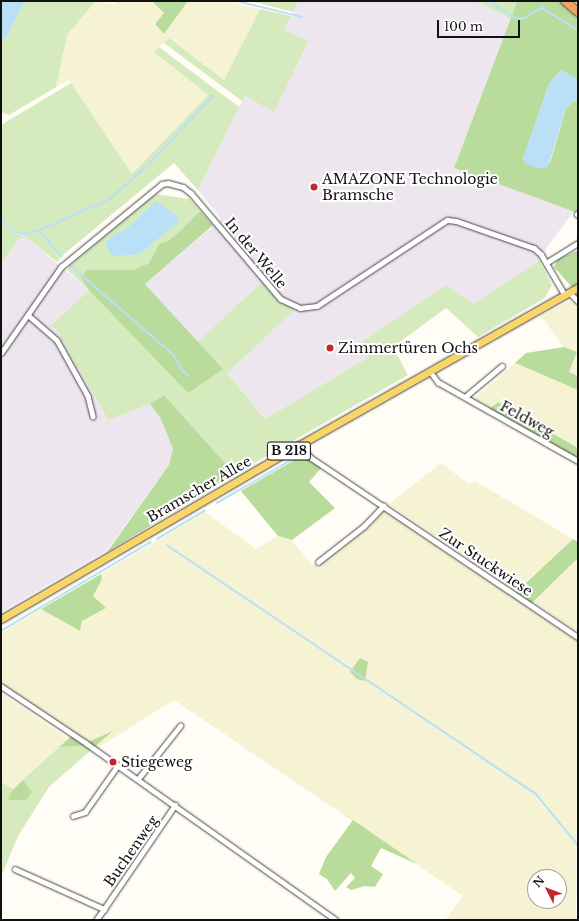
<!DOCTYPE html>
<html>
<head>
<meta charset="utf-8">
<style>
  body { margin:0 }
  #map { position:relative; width:579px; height:921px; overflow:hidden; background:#fffdf5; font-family:"Libre Baskerville",serif }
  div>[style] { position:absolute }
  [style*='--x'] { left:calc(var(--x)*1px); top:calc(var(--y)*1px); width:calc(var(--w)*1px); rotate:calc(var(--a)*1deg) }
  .industrial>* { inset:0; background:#eee6ef }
  .farmland>* { inset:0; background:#f6f3d4 }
  .green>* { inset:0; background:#d5ebbd }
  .forest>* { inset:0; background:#b9dc9c }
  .water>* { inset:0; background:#b9e0f7 }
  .stream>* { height:1.5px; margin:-0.75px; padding:0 0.75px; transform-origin:0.75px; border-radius:0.75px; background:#b9e0f7 }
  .roads { filter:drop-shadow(0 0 1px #444) drop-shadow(0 0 1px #444) }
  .minor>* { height:4.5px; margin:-2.25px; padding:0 2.25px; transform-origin:2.25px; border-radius:2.25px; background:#fff }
  .primary>* { height:7px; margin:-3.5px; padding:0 3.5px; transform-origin:3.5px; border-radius:3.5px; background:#f9d66b }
  .motorway>* { height:8px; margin:-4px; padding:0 4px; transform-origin:4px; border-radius:4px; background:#f5a25d }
  .dots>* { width:11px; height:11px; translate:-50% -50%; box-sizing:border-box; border:2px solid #fff; border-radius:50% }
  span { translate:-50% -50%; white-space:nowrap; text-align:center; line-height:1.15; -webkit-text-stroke:4px #fff; paint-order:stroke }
  .shield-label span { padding:1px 3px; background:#fff; border:1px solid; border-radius:3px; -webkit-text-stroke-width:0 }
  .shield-label { font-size:13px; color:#111; font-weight:700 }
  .poi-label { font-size:14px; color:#111 }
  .left { translate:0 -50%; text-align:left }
  .street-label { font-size:14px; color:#111 }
  .frame { position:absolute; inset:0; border:2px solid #111; pointer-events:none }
  .north { position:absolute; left:527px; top:869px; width:40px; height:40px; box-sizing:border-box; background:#fff; border:1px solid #a0a0a0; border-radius:50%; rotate:312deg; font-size:11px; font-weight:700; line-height:16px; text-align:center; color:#111 }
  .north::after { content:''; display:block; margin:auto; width:14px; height:18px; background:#c4262e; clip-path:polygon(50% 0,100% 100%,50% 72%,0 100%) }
  .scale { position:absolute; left:437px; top:20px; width:83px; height:18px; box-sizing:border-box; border:2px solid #111; border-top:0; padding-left:5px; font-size:12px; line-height:14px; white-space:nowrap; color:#111; -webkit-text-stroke:3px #fff; paint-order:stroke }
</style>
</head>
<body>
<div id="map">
  <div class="industrial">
    <i style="clip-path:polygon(299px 1px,476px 1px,511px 19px,454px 168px,574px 211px,534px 265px,473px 305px,446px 285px,361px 342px,369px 357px,265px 419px,228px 374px,145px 284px,221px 219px,198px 190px,244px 96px,274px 111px,309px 42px,284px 30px)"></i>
    <i style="clip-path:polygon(24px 236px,89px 290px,50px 326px,56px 329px,108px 420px,150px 404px,160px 417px,173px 449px,169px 465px,107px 550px,1px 612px,1px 264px,19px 239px)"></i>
  </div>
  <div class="farmland">
    <i style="clip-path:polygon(96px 1px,114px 4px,117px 1px,152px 1px,164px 13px,155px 24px,164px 34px,188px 1px,226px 1px,260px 9px,224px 80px,169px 38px,154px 52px,208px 95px,132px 174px,69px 80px,56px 87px,67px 35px)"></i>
    <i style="clip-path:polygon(569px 301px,578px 305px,578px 376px,569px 372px,577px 352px,564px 347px,541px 316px)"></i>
    <i style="clip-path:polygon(515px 363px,578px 390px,578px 448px,498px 402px,488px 410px,472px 401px)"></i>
    <i style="clip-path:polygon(441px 463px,469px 484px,475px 481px,573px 539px,516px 591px,389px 504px)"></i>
    <i style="clip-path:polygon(evenodd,383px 509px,578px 640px,576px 920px,445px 920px,463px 896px,174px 700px,96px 749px,1px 683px,1px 633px,41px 609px,80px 631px,82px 621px,105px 609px,93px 596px,102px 579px,101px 574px,205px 512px,256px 549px,278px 536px,292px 540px,312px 565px,383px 509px,535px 877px,559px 877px,559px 901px,535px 901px,535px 877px)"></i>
    <i style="clip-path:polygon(578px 558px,578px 632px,534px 602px)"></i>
    <i style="clip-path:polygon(1px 693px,68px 739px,14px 789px,1px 782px)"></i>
  </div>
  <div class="green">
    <i style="clip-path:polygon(25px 1px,96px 1px,67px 35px,56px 87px,9px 115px,1px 112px,1px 40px,6px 39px)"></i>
    <i style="clip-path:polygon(250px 1px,299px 1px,293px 12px)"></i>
    <i style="clip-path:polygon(476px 1px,518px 1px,511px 19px)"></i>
    <i style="clip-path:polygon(260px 9px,291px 16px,284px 30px,309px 41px,274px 112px,245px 96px,242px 101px,164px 43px,169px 38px,224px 80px)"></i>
    <i style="clip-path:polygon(159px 47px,239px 107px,198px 190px,174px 163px,64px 254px,57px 262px,24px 236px,19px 239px,1px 264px,1px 222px,15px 233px,24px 236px,24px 233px,16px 231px,1px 219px,1px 125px,71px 83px,132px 174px,208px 95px,154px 52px)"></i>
    <i style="clip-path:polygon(155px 194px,190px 199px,200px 211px,180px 231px,169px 240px,159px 244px,149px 263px,133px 270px,87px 270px,223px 369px,198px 342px,262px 282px,281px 303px,295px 309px,227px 373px,265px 419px,369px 357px,361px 342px,446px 285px,473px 304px,534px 265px,539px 260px,552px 285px,545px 298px,478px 337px,446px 308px,393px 347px,408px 375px,235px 474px,164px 395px,150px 404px,108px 420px,56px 329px,50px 326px,89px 290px,67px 270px,76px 260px)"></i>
    <i style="clip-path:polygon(84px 746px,90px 751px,49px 787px,18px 836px,1px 877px,1px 782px,14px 789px,12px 791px,31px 791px,23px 780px,59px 747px)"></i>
  </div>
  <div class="forest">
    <i style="clip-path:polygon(152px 1px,188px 1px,164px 34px,155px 24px,164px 13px)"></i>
    <i style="clip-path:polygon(565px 1px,578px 12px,578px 80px,561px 70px,549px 84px,523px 159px,550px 163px,566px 108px,573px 101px,578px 100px,578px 213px,454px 168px,517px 2px)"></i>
    <i style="clip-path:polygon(200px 211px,213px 225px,145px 284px,223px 369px,188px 393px,89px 290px,81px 278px,87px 270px,133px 270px,149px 263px,159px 244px,169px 240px,180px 231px)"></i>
    <i style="clip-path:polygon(576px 251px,578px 251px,578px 294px,554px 267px,557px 260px)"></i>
    <i style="clip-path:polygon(564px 347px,577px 352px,569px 372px,578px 376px,578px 390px,515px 363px,526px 353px)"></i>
    <i style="clip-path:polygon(164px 395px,235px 474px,107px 552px,169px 465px,173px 449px,160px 417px,150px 404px)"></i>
    <i style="clip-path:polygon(498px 402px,578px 448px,578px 461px,488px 410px)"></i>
    <i style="clip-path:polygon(303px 455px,323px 466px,309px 482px,335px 508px,292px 540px,278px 536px,241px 491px)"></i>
    <i style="clip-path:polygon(573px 539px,578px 542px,578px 558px,530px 605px,514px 594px)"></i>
    <i style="clip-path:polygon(101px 574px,102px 579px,93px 596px,106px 608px,82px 621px,80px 631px,41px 609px)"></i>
    <i style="clip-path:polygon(360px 658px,368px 662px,365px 681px,357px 679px,350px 672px)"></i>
    <i style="clip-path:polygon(113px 731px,90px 751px,84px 746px,59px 747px,74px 734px,86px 743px)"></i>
    <i style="clip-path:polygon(23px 780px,32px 792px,26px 800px,8px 800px,12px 791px)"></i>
    <i style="clip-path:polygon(353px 820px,417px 864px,381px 848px,371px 866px,383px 874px,375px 887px,365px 886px,351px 890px,346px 887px,355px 878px,351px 873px,335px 891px,327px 879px,319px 874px,326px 857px)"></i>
  </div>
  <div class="water">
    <i style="clip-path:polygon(1px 1px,25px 1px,6px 39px,1px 40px)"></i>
    <i style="clip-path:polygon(561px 70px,578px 80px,578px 100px,573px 101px,566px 108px,548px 167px,543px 169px,531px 166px,524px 162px,524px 155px,549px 84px)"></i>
    <i style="clip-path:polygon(156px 201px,178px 217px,179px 221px,140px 254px,115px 256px,110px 254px,106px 242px,115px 234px,124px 231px)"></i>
  </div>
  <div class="stream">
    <i style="--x:237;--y:1;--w:67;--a:13.8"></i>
    <i style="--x:489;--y:1;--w:34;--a:32"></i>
    <i style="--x:518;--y:19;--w:7;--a:-8"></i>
    <i style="--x:525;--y:18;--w:22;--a:-32"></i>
    <i style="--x:542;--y:8;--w:42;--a:31.4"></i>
    <i style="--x:1;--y:220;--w:19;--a:39"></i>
    <i style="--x:16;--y:232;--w:8;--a:14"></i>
    <i style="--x:24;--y:234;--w:14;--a:-12"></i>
    <i style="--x:38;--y:231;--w:79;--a:-24"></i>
    <i style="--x:110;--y:199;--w:54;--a:-42"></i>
    <i style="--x:150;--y:163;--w:92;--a:-46.8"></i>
    <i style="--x:39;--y:230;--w:35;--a:49"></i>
    <i style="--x:70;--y:265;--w:138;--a:40.9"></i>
    <i style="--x:174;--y:355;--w:17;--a:62"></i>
    <i style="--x:182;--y:370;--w:9;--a:41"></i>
    <i style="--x:217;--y:503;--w:96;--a:-30"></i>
    <i style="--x:157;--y:539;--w:55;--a:-30.8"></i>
    <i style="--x:167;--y:545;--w:447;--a:34"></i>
    <i style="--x:537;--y:795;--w:65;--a:50.6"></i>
    <i style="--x:1;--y:631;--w:174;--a:-30.7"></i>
  </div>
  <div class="roads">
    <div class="minor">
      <i style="--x:577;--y:214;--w:1;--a:45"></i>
      <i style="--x:546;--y:263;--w:38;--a:-32"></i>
      <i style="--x:569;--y:292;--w:13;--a:45"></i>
      <i style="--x:28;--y:315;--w:38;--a:41"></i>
      <i style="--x:57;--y:340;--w:64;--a:61"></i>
      <i style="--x:88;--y:396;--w:21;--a:76"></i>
      <i style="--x:1;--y:353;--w:105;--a:-55.1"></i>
      <i style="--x:61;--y:267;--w:131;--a:-39.4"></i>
      <i style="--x:162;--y:184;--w:6;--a:-9"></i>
      <i style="--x:168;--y:183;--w:16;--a:15"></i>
      <i style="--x:183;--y:187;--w:10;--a:37"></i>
      <i style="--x:191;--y:193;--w:139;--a:49.7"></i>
      <i style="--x:281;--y:299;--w:21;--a:25"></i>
      <i style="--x:300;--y:308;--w:17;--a:-7"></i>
      <i style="--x:317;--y:306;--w:156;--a:-33.5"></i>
      <i style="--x:447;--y:220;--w:9;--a:6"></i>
      <i style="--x:456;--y:221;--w:83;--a:19.1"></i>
      <i style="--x:534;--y:248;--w:9;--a:41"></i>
      <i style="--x:541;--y:254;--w:48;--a:59.7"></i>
      <i style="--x:430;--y:371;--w:14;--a:54"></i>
      <i style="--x:438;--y:382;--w:161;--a:29.4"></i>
      <i style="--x:465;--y:397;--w:48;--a:-40"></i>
      <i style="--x:301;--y:444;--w:16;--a:55"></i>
      <i style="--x:310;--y:457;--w:323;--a:33.9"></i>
      <i style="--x:318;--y:562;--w:58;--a:-38"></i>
      <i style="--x:364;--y:526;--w:28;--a:-46"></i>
      <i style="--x:1;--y:686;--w:102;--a:33.8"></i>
      <i style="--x:86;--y:743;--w:306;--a:35.3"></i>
      <i style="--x:138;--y:779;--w:68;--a:-51.6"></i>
      <i style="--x:73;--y:816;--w:13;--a:-18"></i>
      <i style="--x:85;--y:812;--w:57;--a:-54.9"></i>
      <i style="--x:15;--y:869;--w:98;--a:24.2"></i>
      <i style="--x:104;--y:909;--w:126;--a:-55.7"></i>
      <i style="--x:96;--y:920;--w:14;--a:-54"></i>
    </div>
    <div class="primary">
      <i style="--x:1;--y:619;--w:347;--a:-30.3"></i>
      <i style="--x:301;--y:444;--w:318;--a:-29.5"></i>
    </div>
    <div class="motorway">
      <i style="--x:565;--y:1;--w:17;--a:40"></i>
    </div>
  </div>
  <div class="dots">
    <i style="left:314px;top:187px;background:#c4262e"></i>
    <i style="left:330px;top:348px;background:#c4262e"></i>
    <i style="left:113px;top:762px;background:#c4262e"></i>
  </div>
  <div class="shield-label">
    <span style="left:289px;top:451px">B 218</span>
  </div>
  <div class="poi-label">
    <span class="left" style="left:322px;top:187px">AMAZONE Technologie<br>Bramsche</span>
    <span class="left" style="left:338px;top:348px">Zimmertüren Ochs</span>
    <span class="left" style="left:121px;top:762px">Stiegeweg</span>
  </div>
  <div class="street-label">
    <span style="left:256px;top:253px;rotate:50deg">In der Welle</span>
    <span style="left:527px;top:419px;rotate:29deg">Feldweg</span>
    <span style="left:199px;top:489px;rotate:-30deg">Bramscher Allee</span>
    <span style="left:486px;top:562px;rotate:34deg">Zur Stuckwiese</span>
    <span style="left:131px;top:851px;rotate:-55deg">Buchenweg</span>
  </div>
  <div class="frame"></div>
  <div class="north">N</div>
  <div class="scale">100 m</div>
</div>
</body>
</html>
